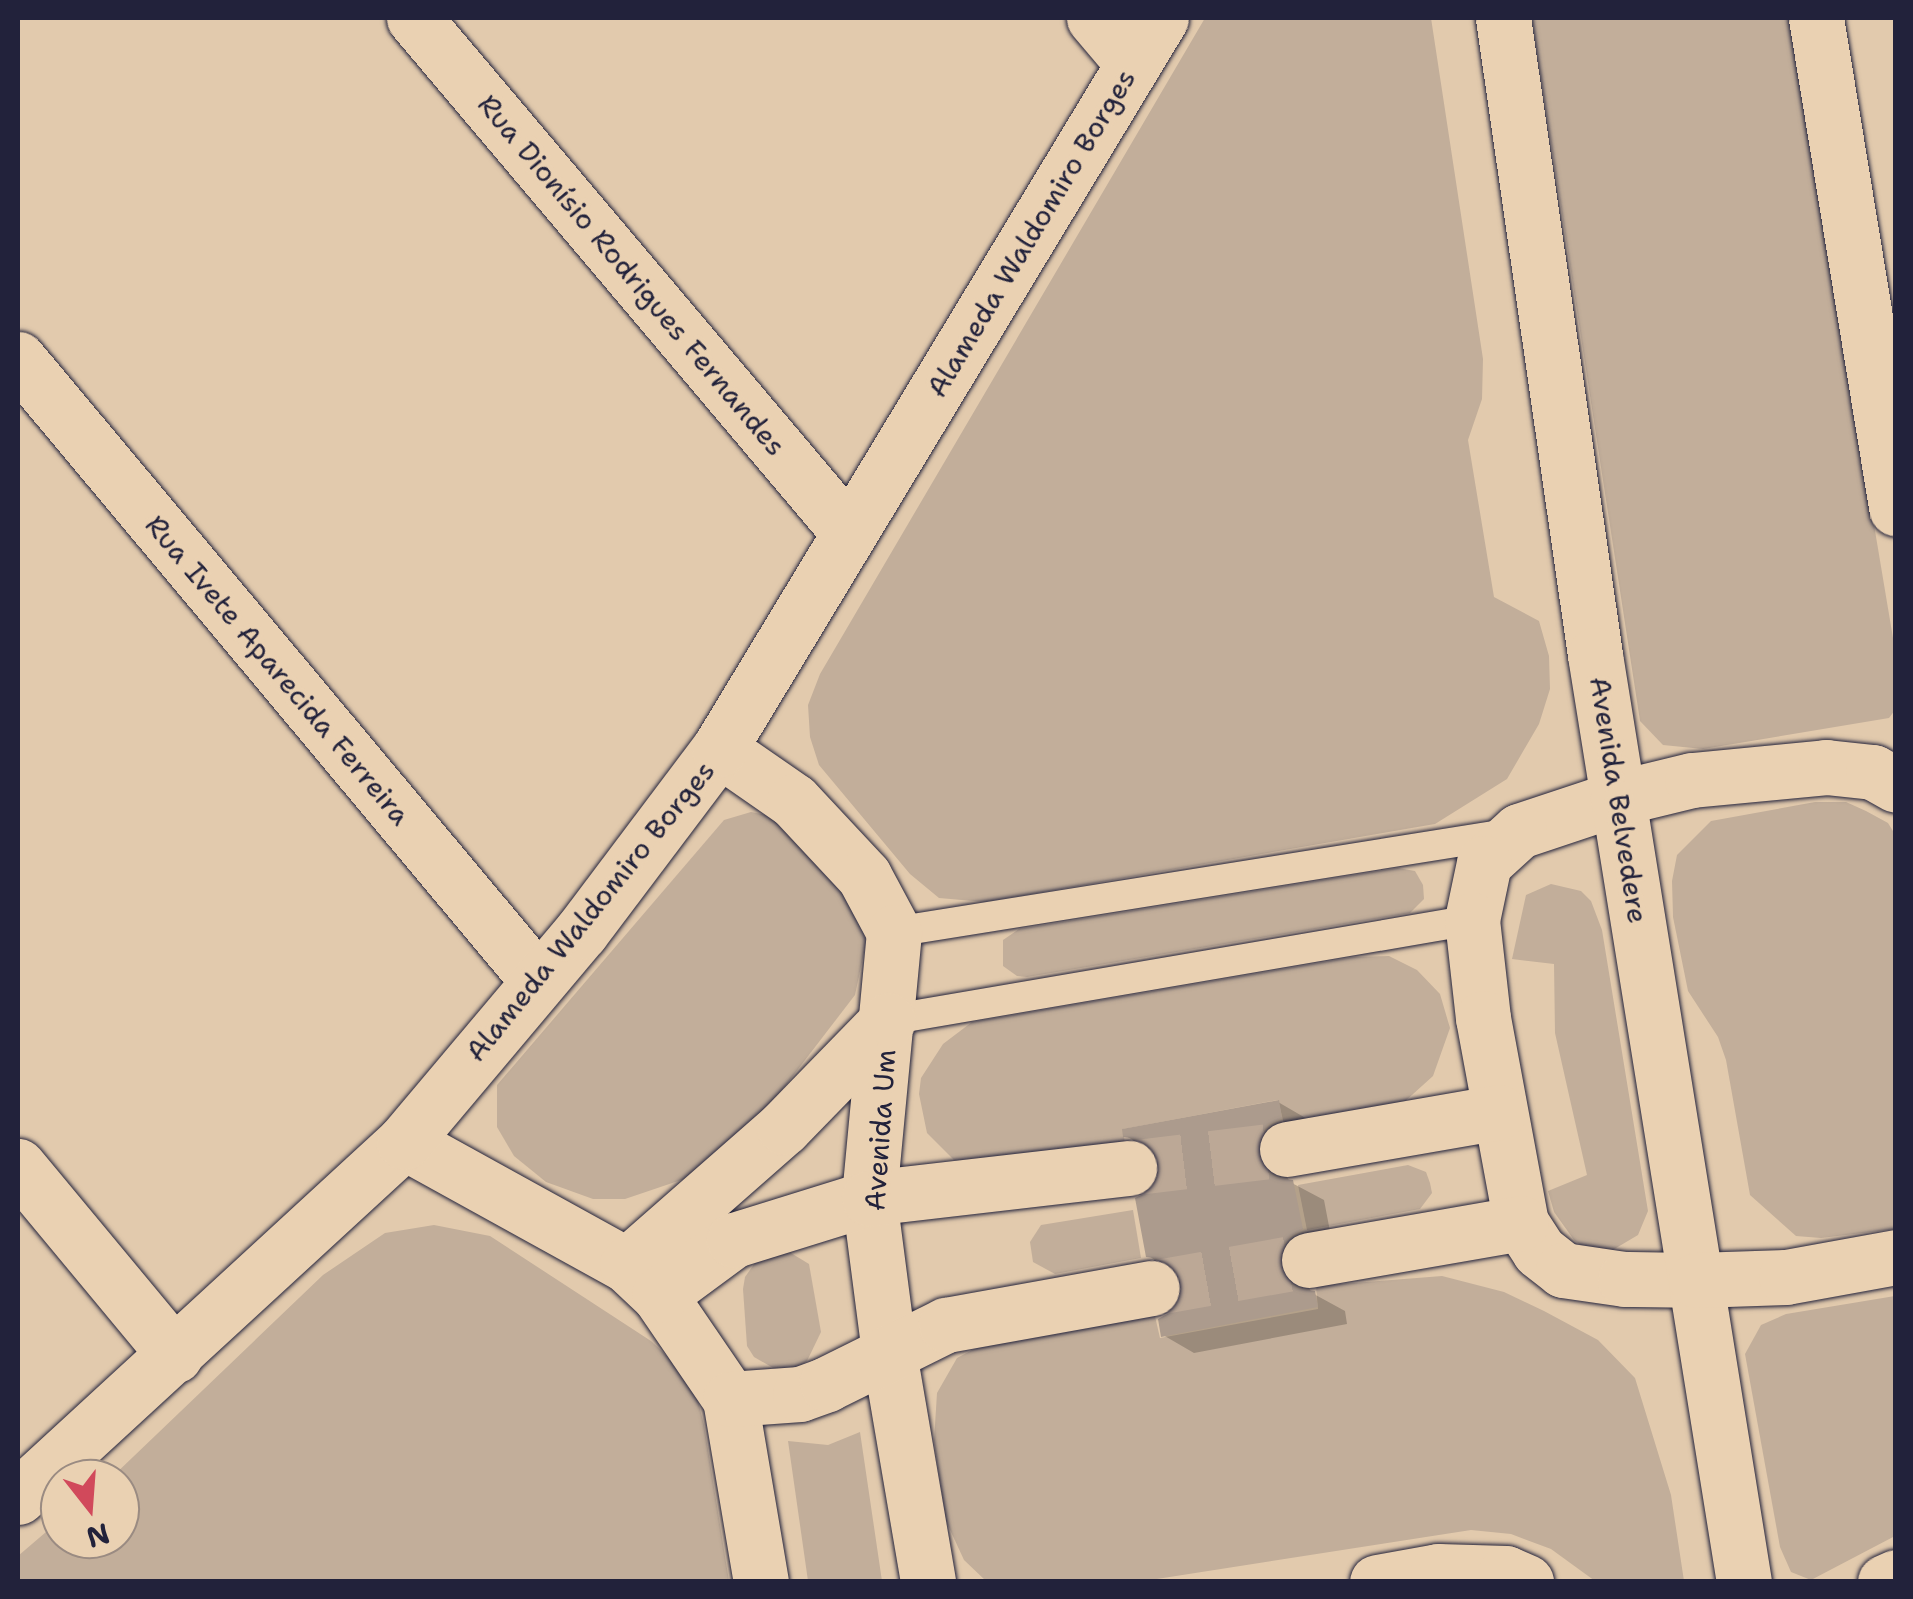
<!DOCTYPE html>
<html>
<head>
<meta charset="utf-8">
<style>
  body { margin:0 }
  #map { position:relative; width:1913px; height:1599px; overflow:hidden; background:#e2caad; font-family:"Shantell Sans",sans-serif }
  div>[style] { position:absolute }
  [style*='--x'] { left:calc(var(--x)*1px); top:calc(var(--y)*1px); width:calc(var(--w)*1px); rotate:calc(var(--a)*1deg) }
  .green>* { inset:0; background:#c2ae9a }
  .shadow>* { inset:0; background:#0003 }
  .building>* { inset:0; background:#ac9b8d }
  .street-tunnel>* { height:55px; margin-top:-27.5px; transform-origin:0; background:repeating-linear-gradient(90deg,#bca896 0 55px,transparent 0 83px) }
  .roads { filter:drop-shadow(0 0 2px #22223b) drop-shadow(0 0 2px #22223b) }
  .lane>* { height:30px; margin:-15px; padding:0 15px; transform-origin:15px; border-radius:15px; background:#ead1b2 }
  .street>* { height:55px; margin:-27.5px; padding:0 27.5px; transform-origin:27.5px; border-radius:27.5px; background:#ead1b2 }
  .primary>* { height:55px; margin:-27.5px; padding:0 27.5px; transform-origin:27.5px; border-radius:27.5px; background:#ead1b2 }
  span { translate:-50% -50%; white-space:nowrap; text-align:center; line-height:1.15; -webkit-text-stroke:9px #ead1b2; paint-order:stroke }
  .street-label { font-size:28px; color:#22223b }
  .frame { position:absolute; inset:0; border:20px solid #22223b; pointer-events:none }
  .north { position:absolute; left:40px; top:1459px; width:100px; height:100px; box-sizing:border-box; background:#ead1b2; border:2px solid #9a8b82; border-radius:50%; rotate:163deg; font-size:28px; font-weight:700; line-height:40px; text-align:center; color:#22223b }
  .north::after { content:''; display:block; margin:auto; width:35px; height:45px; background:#d1495b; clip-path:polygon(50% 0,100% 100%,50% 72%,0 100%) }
</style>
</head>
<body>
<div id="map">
  <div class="green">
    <i style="clip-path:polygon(1205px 18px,1431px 18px,1483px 359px,1482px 399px,1468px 440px,1494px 597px,1539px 621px,1549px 656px,1550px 689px,1539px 724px,1507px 779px,1435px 824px,985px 902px,939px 898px,910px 874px,819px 765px,810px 737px,808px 705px,820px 674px)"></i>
    <i style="clip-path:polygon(1532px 18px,1789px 18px,1895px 650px,1895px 710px,1889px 718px,1703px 749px,1663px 745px,1640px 721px)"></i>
    <i style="clip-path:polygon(1815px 802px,1846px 802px,1866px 811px,1888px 823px,1896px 836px,1895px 1229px,1821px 1238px,1796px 1236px,1750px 1195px,1726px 1060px,1718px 1037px,1688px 991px,1673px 917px,1672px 881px,1677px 855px,1711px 821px)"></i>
    <i style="clip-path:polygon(751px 812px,782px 818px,859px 909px,866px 943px,855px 995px,769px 1107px,690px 1177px,625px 1199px,593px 1199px,546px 1182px,514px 1156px,497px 1127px,497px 1085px,724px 820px)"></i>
    <i style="clip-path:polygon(1398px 868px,1415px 871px,1423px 885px,1424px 899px,1410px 913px,1027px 977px,1017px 976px,1003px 966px,1003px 940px,1019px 929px)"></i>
    <i style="clip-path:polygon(1551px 884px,1581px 891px,1591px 901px,1602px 930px,1648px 1211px,1638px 1235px,1611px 1251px,1585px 1248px,1574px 1240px,1554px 1212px,1548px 1191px,1587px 1175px,1555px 1033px,1554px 964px,1512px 959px,1526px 895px)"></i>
    <i style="clip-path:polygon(1389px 956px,1417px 970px,1440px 994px,1450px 1028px,1433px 1076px,1402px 1104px,1284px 1124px,1278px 1100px,1123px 1129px,1126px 1151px,971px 1168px,954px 1160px,927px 1133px,919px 1094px,921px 1078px,943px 1044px,972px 1022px,1354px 957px)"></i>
    <i style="clip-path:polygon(1408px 1165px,1426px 1172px,1430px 1183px,1432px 1193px,1420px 1209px,1307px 1230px,1298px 1185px)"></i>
    <i style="clip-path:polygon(1133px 1210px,1141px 1258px,1055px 1274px,1033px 1262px,1030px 1242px,1041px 1225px)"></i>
    <i style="clip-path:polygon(434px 1225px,490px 1236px,651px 1341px,672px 1361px,696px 1393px,704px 1425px,729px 1581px,18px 1582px,18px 1556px,60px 1520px,60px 1539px,120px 1539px,120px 1479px,110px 1479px,323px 1275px,385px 1233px)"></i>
    <i style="clip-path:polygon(786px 1250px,809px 1264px,821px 1332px,807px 1361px,798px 1368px,775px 1369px,754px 1357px,747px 1346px,743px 1289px,745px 1277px,757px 1260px)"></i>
    <i style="clip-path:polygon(1442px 1276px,1504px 1292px,1544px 1311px,1598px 1340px,1635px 1378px,1671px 1495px,1684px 1581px,1595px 1581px,1551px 1549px,1511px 1534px,1471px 1530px,1144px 1581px,986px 1581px,964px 1560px,946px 1521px,934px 1441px,937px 1393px,957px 1358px,980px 1346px,1154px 1312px,1160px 1338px,1318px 1309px,1316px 1286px)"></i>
    <i style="clip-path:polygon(1895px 1296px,1895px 1536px,1811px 1580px,1791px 1572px,1780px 1547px,1745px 1354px,1761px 1325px,1786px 1314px)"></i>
    <i style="clip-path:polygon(860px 1432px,882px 1581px,808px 1581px,788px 1441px,828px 1445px)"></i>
  </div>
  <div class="shadow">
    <i style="clip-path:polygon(1278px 1102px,1309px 1120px,1286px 1175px,1290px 1182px,1324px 1200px,1333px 1247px,1308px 1286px,1312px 1293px,1345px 1311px,1347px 1324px,1194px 1353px,1163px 1335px,1183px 1300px,1185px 1281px,1149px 1256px,1150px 1194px,1160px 1182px,1162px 1163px,1157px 1154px,1126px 1136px)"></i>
  </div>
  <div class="building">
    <i style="clip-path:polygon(1279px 1100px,1282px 1118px,1268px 1124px,1258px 1137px,1256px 1155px,1262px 1168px,1275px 1178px,1293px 1180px,1303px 1229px,1290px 1236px,1280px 1248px,1278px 1266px,1284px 1279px,1297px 1289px,1315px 1291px,1318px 1307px,1161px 1337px,1158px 1319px,1171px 1312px,1181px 1299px,1182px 1282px,1176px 1269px,1163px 1259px,1146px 1257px,1135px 1198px,1148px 1192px,1157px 1181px,1160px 1163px,1153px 1149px,1140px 1139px,1123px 1137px,1122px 1129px)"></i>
  </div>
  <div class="street-tunnel">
    <i style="--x:1129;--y:1168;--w:159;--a:-6.9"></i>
    <i style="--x:1152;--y:1288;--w:159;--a:-10.1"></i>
  </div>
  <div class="roads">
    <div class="lane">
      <i style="--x:894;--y:932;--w:620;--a:-9.1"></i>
      <i style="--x:888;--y:1020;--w:592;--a:-9.72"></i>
    </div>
    <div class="street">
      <i style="--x:414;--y:18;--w:674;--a:49.81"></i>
      <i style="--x:1094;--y:18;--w:60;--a:49.7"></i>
      <i style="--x:18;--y:359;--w:811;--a:50.1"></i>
      <i style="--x:719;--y:749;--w:91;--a:34.7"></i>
      <i style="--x:794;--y:801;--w:103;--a:47"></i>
      <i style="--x:864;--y:876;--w:64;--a:61.8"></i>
      <i style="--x:894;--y:932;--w:267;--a:95.4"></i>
      <i style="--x:869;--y:1198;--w:156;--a:82.6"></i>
      <i style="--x:889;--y:1353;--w:232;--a:80.3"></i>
      <i style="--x:1618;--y:798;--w:104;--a:161.6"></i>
      <i style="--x:1519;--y:831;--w:47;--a:137.6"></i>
      <i style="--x:1484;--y:863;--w:58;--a:101.9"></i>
      <i style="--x:1472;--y:920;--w:99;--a:83.6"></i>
      <i style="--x:1483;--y:1018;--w:208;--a:79.5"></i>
      <i style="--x:1521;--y:1223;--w:33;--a:57"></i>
      <i style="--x:1539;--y:1251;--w:31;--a:38"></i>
      <i style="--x:1563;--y:1270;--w:63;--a:8.3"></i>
      <i style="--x:1625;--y:1279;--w:71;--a:0.8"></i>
      <i style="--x:404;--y:1142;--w:255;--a:28.9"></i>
      <i style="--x:627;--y:1265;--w:44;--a:43.2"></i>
      <i style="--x:659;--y:1295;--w:126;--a:55.7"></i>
      <i style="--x:730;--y:1399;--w:186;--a:80.4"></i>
      <i style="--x:1287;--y:1149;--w:215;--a:-9.9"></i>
      <i style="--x:18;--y:1166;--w:246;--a:50.3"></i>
      <i style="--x:1309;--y:1260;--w:215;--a:-9.9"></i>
      <i style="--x:627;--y:1265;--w:209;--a:-41.3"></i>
      <i style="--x:784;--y:1127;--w:149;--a:-45.8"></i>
      <i style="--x:659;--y:1295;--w:93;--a:-36.3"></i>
      <i style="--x:734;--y:1240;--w:141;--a:-17.3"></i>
      <i style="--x:869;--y:1198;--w:262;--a:-6.6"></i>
      <i style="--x:730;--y:1399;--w:70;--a:-4.1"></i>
      <i style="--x:800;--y:1394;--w:29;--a:-20"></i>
      <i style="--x:827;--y:1384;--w:133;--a:-26.4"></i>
      <i style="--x:946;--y:1325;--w:209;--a:-10.2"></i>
      <i style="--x:18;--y:1497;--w:524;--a:-42.6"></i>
      <i style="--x:404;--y:1142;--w:275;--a:-49.9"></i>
      <i style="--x:581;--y:932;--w:229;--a:-53"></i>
      <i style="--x:719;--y:749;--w:854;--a:-58.84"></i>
      <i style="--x:1377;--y:1582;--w:62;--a:-10.2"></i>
      <i style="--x:1438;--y:1571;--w:68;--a:1.7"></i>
      <i style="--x:1506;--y:1573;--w:22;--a:24"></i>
    </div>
    <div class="primary">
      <i style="--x:1503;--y:18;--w:644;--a:81.78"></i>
      <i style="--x:1595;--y:655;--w:939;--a:80.87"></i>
      <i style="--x:1816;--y:18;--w:497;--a:80.7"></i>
      <i style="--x:1618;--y:798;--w:76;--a:-13.7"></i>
      <i style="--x:1692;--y:780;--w:135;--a:-5.5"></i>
      <i style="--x:1826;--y:767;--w:47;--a:6.1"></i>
      <i style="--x:1873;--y:772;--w:26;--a:29"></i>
      <i style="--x:1696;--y:1280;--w:90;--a:-1.9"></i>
      <i style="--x:1786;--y:1277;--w:112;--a:-10.3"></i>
      <i style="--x:1885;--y:1582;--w:12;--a:-24"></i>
    </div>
  </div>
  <div class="street-label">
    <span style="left:1031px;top:233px;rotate:-59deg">Alameda Waldomiro Borges</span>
    <span style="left:632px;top:275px;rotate:50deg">Rua Dionísio Rodrigues Fernandes</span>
    <span style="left:278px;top:670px;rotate:50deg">Rua Ivete Aparecida Ferreira</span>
    <span style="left:1619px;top:800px;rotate:81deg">Avenida Belvedere</span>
    <span style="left:590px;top:911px;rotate:-51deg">Alameda Waldomiro Borges</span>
    <span style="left:880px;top:1130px;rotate:-86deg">Avenida Um</span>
  </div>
  <div class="frame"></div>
  <div class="north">N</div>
</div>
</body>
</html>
